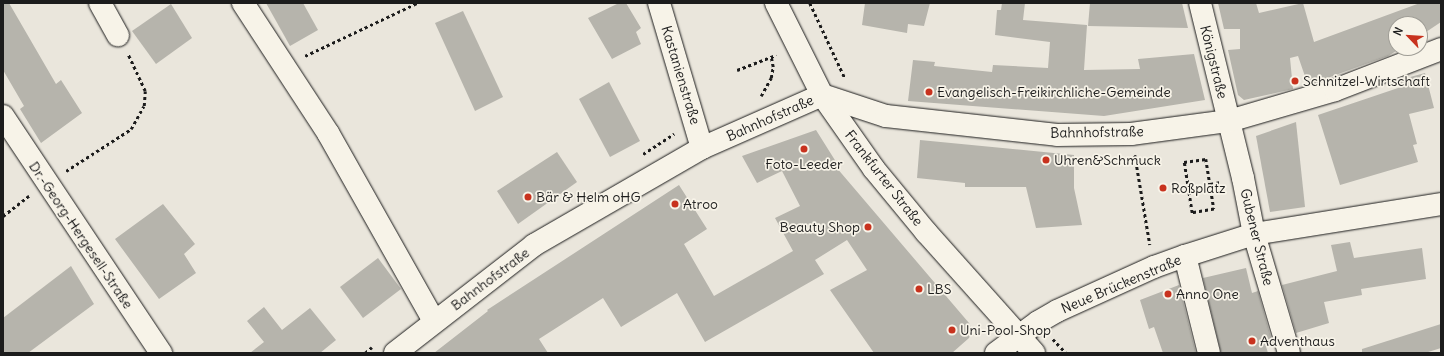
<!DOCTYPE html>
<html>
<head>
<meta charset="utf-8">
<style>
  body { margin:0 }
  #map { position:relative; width:1444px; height:356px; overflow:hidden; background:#eae6dc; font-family:Delius,sans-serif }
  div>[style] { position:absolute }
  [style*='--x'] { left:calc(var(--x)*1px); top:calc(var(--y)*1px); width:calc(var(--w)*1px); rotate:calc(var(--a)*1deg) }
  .building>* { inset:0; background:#b6b4ac }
  .path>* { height:2.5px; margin-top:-1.25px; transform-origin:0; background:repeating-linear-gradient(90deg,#1c1c1c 0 3px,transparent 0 6px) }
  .roads { filter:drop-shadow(0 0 1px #1c1c1c) drop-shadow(0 0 1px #1c1c1c) }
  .minor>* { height:22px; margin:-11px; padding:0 11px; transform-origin:11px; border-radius:11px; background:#f7f3e8 }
  .major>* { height:22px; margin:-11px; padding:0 11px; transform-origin:11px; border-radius:11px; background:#f7f3e8 }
  .dots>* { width:11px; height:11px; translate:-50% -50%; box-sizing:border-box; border:2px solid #f7f3e8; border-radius:50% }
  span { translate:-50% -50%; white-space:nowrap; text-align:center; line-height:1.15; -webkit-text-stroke:3.5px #f7f3e8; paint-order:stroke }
  .street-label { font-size:14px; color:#1c1c1c }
  .poi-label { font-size:14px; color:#1c1c1c }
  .left { translate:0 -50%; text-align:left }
  .right { translate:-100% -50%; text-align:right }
  .frame { position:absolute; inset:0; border:4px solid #1c1c1c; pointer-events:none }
  .north { position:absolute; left:1388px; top:16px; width:40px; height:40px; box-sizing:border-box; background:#f7f3e8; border:1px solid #9f9d96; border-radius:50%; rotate:295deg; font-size:11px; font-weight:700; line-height:16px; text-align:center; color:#1c1c1c }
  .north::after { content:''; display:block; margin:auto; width:14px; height:18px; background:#c8321e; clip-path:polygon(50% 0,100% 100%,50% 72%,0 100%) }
</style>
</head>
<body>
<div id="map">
  <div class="building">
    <i style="clip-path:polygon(3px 3px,9px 3px,56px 84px,61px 80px,82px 113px,41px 143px,20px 109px,24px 106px,3px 70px)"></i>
    <i style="clip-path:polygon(266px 3px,303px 3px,318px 30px,290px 46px)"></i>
    <i style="clip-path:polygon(619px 3px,626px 3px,641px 28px,636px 32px,641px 44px,612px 59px,588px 18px)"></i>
    <i style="clip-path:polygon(865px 3px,930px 3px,924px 26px,908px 24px,907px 33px,862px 25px)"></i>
    <i style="clip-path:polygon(1002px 3px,1025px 3px,1023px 20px,1087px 25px,1084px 70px,1140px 69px,1138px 59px,1194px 54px,1205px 100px,1104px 116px,908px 101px,913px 60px,935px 62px,934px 66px,992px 72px,993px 65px,1048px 68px,1050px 42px,995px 35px,997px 10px,1001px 10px)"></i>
    <i style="clip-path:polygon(1090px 3px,1182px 3px,1188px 28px,1088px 26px)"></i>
    <i style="clip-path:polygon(1218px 3px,1256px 3px,1259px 13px,1303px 3px,1314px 42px,1420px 3px,1441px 3px,1441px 22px,1420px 36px,1420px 24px,1396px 24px,1396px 48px,1401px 48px,1388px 56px,1308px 85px,1298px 56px,1290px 58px,1293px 89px,1244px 100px,1238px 95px,1228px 50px,1240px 49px,1240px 29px,1224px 29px)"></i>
    <i style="clip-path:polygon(171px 4px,192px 38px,156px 64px,132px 31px)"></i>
    <i style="clip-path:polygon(463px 11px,503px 97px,475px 111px,435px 23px)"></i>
    <i style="clip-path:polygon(1425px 73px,1434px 108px,1409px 114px,1417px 144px,1413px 145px,1418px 162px,1340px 185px,1318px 115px,1401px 87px,1399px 80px)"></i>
    <i style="clip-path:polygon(609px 82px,640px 141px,610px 157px,579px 99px)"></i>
    <i style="clip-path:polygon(1296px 122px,1305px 207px,1270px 212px,1256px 136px)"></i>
    <i style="clip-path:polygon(816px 130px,838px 165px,836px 167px,969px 323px,972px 330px,969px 338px,952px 353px,874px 353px,830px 290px,867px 270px,847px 240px,815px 260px,824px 274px,705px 342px,677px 293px,621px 327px,603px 298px,539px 339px,548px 353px,434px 353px,488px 311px,487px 310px,679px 185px,707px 229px,684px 244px,714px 296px,793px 251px,775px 218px,800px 206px,782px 171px,757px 183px,742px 156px)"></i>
    <i style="clip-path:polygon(920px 140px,1074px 155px,1074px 188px,1082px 225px,1036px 228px,1026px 187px,965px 187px,965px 183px,917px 178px)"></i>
    <i style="clip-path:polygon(557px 152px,577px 182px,518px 224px,497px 191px)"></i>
    <i style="clip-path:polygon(163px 204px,195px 244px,184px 254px,196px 273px,159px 299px,115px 239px)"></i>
    <i style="clip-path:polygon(1350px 242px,1354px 258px,1422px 248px,1426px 279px,1361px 289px,1362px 295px,1324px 302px,1329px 323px,1296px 333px,1282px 285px,1337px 271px,1331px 245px)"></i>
    <i style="clip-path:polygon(378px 258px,401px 289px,363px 318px,340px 287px)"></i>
    <i style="clip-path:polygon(71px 266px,94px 304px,28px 353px,3px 353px,3px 318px)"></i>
    <i style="clip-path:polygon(1246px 268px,1252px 293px,1258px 291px,1272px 341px,1265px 343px,1268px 353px,1221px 353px,1203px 278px)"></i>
    <i style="clip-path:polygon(1179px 285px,1196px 353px,1163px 353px,1154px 327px,1149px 329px,1140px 300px)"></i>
    <i style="clip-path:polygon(264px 307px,282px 330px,310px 308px,336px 340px,320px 353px,250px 353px,264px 342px,247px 321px)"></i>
    <i style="clip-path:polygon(1441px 324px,1441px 348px,1425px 353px,1362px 353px,1362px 349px)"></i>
  </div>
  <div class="path">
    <i style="--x:810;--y:3;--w:83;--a:65"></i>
    <i style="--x:305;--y:56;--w:124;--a:-25.3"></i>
    <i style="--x:737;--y:70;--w:42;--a:-21"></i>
    <i style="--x:761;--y:96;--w:21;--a:-61"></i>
    <i style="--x:771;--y:78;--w:11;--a:-80"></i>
    <i style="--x:773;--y:67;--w:10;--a:-101"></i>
    <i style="--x:643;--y:154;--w:37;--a:-33"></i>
    <i style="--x:1135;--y:155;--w:91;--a:80.5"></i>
    <i style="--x:66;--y:171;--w:77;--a:-32.9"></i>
    <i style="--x:131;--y:129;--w:26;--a:-61"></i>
    <i style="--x:144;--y:106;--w:15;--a:-86"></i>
    <i style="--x:145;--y:91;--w:40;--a:-115"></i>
    <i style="--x:1210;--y:184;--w:25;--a:81"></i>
    <i style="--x:1214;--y:209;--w:22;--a:170"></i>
    <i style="--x:1192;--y:213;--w:52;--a:-98.9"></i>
    <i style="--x:1184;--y:162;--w:22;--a:-8"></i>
    <i style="--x:1206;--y:159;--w:25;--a:81"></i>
    <i style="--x:1210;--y:184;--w:11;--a:-10"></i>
    <i style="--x:3;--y:216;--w:33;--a:-38"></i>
    <i style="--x:1053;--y:339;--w:19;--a:47"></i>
    <i style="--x:365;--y:353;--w:9;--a:-41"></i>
  </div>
  <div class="roads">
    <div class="minor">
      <i style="--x:100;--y:3;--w:37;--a:61"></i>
      <i style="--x:243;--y:3;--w:155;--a:56.8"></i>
      <i style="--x:328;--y:133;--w:216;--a:60.6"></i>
      <i style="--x:659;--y:3;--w:151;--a:73.5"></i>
      <i style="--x:1200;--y:3;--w:180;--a:76.2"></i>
      <i style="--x:1243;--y:178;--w:57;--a:78.9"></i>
      <i style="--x:1254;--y:234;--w:124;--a:73.6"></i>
      <i style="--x:3;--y:116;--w:285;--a:56.3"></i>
      <i style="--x:1185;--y:256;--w:100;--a:76.1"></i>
      <i style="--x:395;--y:353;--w:176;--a:-37.8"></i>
      <i style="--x:534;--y:245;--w:194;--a:-30"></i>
      <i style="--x:702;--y:148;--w:131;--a:-23.8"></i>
      <i style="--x:822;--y:95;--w:67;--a:18.2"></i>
      <i style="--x:886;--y:116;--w:172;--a:6.3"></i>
      <i style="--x:1057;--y:135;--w:74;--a:-0.8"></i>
      <i style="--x:1131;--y:134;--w:99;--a:-7.6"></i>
      <i style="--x:1229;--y:121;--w:110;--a:-16.3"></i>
      <i style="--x:1335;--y:90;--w:114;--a:-21.1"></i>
      <i style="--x:996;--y:353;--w:52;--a:-36.4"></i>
      <i style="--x:1038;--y:322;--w:22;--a:-30"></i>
      <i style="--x:1057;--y:311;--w:107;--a:-24.4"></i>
      <i style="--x:1154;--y:267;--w:33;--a:-20"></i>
      <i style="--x:1185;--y:256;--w:72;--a:-17.7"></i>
      <i style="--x:1254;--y:234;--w:189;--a:-9.1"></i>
    </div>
    <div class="major">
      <i style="--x:776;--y:3;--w:103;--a:63.4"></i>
      <i style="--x:822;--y:95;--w:90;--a:54.9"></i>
      <i style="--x:874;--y:169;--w:82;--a:50.5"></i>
      <i style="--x:926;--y:232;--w:162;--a:48.2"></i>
    </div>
  </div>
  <div class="dots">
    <i style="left:1295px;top:81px;background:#c8321e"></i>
    <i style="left:929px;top:92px;background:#c8321e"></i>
    <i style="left:804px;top:149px;background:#c8321e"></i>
    <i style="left:1046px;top:160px;background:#c8321e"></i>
    <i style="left:1163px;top:188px;background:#c8321e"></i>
    <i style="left:528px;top:197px;background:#c8321e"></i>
    <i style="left:675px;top:204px;background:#c8321e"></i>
    <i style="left:868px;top:227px;background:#c8321e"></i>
    <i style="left:919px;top:289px;background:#c8321e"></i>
    <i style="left:1168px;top:294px;background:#c8321e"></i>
    <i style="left:952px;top:330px;background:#c8321e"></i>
    <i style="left:1252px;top:341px;background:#c8321e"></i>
  </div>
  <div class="street-label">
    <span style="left:1214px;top:62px;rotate:76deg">Königstraße</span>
    <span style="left:681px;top:75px;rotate:73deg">Kastanienstraße</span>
    <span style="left:770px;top:118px;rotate:-24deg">Bahnhofstraße</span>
    <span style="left:1097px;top:132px;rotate:-1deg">Bahnhofstraße</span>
    <span style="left:884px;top:178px;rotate:52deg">Frankfurter Straße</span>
    <span style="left:81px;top:235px;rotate:56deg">Dr.-Georg-Hergesell-Straße</span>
    <span style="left:1257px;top:237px;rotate:76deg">Gubener Straße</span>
    <span style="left:490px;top:279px;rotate:-37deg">Bahnhofstraße</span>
    <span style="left:1121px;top:284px;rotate:-23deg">Neue Brückenstraße</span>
  </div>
  <div class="poi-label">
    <span class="left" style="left:1303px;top:81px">Schnitzel-Wirtschaft</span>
    <span class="left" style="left:937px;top:92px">Evangelisch-Freikirchliche-Gemeinde</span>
    <span class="left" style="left:1054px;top:160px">Uhren&amp;Schmuck</span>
    <span style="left:804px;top:164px">Foto-Leeder</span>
    <span class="left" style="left:1171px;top:188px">Roßplatz</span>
    <span class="left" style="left:536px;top:197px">Bär &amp; Helm oHG</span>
    <span class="left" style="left:683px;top:204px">Atroo</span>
    <span class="right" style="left:860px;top:227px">Beauty Shop</span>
    <span class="left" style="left:927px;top:289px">LBS</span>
    <span class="left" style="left:1176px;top:294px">Anno One</span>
    <span class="left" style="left:960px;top:330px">Uni-Pool-Shop</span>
    <span class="left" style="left:1260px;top:341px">Adventhaus</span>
  </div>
  <div class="frame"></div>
  <div class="north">N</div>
</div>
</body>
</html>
